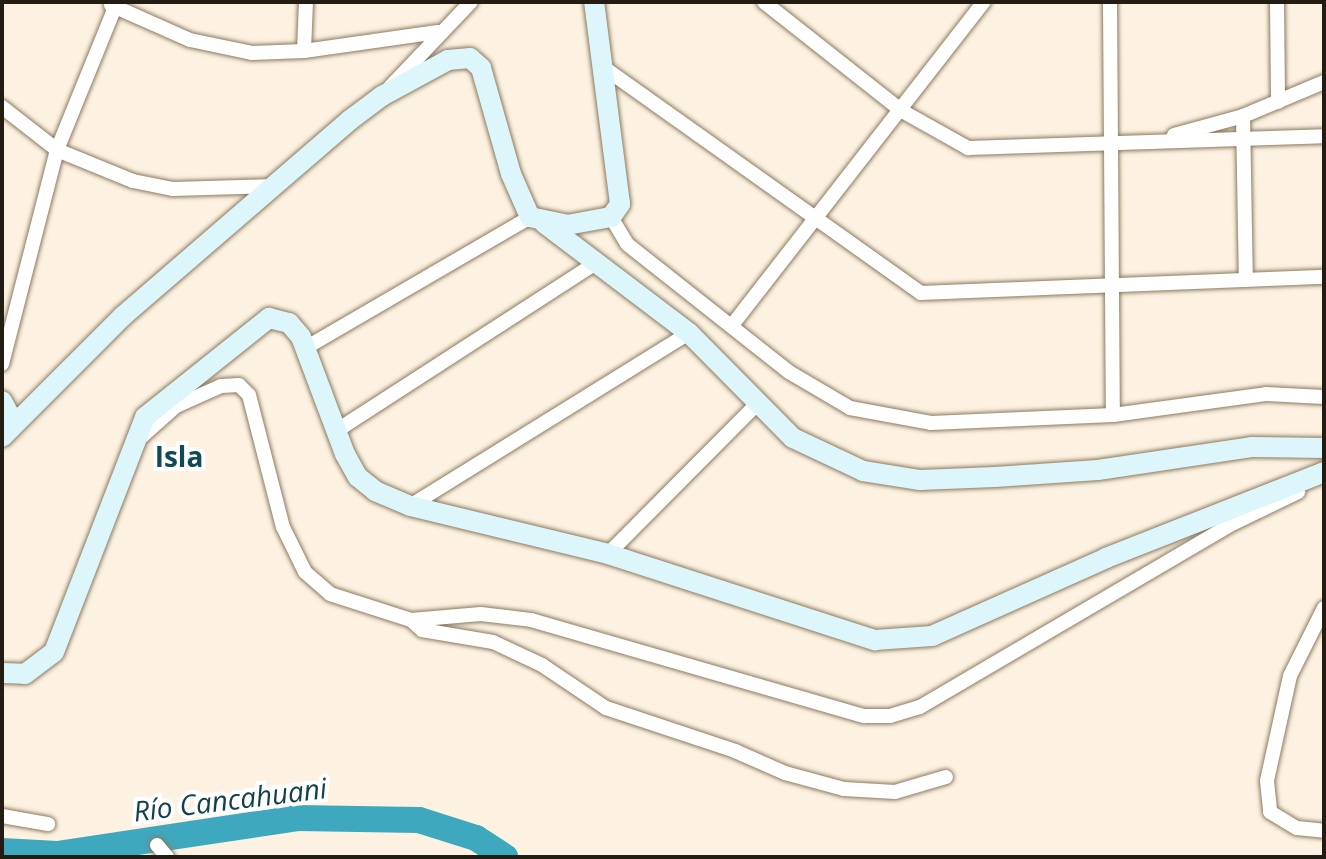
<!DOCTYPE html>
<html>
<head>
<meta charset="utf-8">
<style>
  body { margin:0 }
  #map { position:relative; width:1326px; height:859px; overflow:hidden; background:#fdf2e1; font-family:"Open Sans",sans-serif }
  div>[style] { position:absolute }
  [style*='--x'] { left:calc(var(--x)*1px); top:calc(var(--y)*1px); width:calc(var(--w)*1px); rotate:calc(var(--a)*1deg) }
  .river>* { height:26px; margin:-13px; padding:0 13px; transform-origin:13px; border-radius:13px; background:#3ea8be }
  .roads { filter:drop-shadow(0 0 2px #8b7a61) drop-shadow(0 0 2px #8b7a61) }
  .street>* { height:14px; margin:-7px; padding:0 7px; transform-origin:7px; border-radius:7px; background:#fff }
  .secondary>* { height:20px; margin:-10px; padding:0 10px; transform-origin:10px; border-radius:10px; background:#dcf6fc }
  span { translate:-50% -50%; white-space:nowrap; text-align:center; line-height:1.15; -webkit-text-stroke:8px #fff; paint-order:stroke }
  .neighbourhood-label { font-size:28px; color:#104a56; font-weight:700 }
  .water-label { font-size:28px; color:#12414b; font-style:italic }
  .frame { position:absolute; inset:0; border:4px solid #231c12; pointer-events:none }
</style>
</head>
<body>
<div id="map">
  <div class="river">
    <i style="--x:2;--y:851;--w:55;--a:3.1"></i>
    <i style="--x:57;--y:854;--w:243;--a:-8.5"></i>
    <i style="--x:297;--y:818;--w:122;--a:0.9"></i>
    <i style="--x:419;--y:820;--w:60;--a:17.5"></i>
    <i style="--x:476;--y:838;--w:35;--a:33"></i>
  </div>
  <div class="roads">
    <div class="street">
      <i style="--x:764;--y:2;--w:176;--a:38.3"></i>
      <i style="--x:902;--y:111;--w:76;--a:29.3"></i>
      <i style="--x:968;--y:148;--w:356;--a:-1.9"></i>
      <i style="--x:1110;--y:2;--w:413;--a:89.6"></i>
      <i style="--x:1277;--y:2;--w:100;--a:89.4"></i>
      <i style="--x:111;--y:5;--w:86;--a:23.9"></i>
      <i style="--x:190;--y:40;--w:63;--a:11.8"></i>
      <i style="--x:252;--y:53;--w:52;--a:-2.2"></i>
      <i style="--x:304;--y:51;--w:135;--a:-8.1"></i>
      <i style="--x:304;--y:51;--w:49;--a:-87.7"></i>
      <i style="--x:603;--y:67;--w:390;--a:35.4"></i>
      <i style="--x:921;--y:293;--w:403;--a:-2.3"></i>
      <i style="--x:390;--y:87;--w:117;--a:-46.4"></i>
      <i style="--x:2;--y:107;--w:70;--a:38"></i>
      <i style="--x:57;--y:150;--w:82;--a:22.2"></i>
      <i style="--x:133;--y:181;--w:41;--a:11.3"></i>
      <i style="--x:173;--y:189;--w:102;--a:-1.7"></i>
      <i style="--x:1243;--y:116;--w:164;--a:89"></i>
      <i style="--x:1174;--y:135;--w:72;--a:-15.4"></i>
      <i style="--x:1243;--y:116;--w:88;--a:-22.8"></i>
      <i style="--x:611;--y:217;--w:31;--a:59"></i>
      <i style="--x:627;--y:244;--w:206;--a:38.3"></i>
      <i style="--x:789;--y:372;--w:71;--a:30.5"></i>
      <i style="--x:850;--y:408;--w:82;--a:10.5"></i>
      <i style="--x:931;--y:423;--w:182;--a:-2.5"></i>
      <i style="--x:1113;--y:415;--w:154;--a:-7.8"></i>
      <i style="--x:1266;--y:394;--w:58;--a:3"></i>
      <i style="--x:733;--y:324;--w:408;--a:-52.1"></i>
      <i style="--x:307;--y:347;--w:258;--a:-30.2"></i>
      <i style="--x:2;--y:364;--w:221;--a:-75.6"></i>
      <i style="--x:57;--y:150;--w:160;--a:-67.9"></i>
      <i style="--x:336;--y:431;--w:311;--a:-32.9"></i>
      <i style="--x:139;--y:439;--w:50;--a:-41.7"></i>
      <i style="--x:176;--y:406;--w:49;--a:-24"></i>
      <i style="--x:221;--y:386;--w:18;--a:-3"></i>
      <i style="--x:239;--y:385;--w:14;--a:45"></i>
      <i style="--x:249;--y:395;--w:136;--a:75.6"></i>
      <i style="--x:283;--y:527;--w:50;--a:63.9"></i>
      <i style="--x:305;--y:572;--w:33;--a:41"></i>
      <i style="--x:330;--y:594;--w:85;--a:17.8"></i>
      <i style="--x:411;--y:620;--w:70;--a:-4.9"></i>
      <i style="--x:481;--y:614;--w:50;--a:6.8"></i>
      <i style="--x:531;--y:620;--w:347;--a:16.1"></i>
      <i style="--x:864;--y:716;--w:26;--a:0"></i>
      <i style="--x:890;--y:716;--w:31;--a:-17"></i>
      <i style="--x:920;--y:707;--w:357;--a:-30.4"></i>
      <i style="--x:1228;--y:526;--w:78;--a:-25.9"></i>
      <i style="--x:410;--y:506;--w:328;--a:-31.8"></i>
      <i style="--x:608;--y:554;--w:210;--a:-45.2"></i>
      <i style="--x:1324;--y:608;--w:76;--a:116.6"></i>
      <i style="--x:1290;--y:676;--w:107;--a:102.4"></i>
      <i style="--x:1267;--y:781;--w:31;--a:84"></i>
      <i style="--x:1270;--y:812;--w:31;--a:31"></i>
      <i style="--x:1297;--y:828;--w:27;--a:6"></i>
      <i style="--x:411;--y:620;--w:15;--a:42"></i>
      <i style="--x:422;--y:630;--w:72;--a:9.6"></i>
      <i style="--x:493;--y:642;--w:54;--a:25.1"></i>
      <i style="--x:542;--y:665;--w:77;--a:33.9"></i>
      <i style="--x:606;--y:708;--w:136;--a:18.4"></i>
      <i style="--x:735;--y:751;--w:55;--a:23.7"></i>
      <i style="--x:785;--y:773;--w:61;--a:15.2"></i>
      <i style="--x:844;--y:789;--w:51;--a:3.4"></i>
      <i style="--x:895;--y:792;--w:53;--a:-16.4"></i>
      <i style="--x:2;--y:816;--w:47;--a:9.9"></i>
      <i style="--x:157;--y:845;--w:16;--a:50"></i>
    </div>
    <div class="secondary">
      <i style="--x:544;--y:223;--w:182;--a:37.2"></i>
      <i style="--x:689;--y:333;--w:148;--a:45.3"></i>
      <i style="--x:793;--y:438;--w:77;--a:25.2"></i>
      <i style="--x:863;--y:471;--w:58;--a:9"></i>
      <i style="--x:920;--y:480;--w:75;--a:-2.3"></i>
      <i style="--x:995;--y:477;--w:103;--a:-3.9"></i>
      <i style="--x:1098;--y:470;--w:155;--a:-8.5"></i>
      <i style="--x:1251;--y:447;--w:73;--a:0.8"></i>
      <i style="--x:2;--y:401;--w:24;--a:62"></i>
      <i style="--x:2;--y:437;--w:171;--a:-45"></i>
      <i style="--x:123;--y:316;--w:300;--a:-40.8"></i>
      <i style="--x:350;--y:120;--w:40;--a:-37"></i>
      <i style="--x:382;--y:96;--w:75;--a:-28.6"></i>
      <i style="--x:448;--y:60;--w:22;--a:-5"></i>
      <i style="--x:470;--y:58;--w:15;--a:42"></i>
      <i style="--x:481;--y:68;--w:110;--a:74.2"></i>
      <i style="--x:511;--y:174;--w:47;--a:66.2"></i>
      <i style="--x:530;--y:217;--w:38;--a:12"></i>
      <i style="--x:567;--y:225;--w:45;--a:-10.3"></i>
      <i style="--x:611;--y:217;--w:16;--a:-55"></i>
      <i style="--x:620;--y:204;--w:204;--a:-97.3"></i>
      <i style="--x:2;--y:673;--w:23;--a:2"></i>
      <i style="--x:25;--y:674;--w:36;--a:-37"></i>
      <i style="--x:54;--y:652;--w:252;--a:-68.8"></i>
      <i style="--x:145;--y:417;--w:159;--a:-38.6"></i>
      <i style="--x:269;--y:318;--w:21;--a:14"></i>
      <i style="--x:289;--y:323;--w:18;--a:49"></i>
      <i style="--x:301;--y:337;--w:125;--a:69.4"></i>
      <i style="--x:345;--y:454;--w:26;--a:61"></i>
      <i style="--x:358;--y:477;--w:22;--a:39"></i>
      <i style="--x:375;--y:491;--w:38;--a:23"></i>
      <i style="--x:410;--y:506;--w:204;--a:13.6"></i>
      <i style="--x:608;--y:554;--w:281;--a:17.9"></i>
      <i style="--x:875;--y:640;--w:57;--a:-4"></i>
      <i style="--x:932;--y:636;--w:191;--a:-24.1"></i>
      <i style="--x:1106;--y:558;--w:234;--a:-21.5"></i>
    </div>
  </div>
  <div class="neighbourhood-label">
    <span style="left:179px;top:456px">Isla</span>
  </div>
  <div class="water-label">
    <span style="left:230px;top:799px;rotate:-7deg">Río Cancahuani</span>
  </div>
  <div class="frame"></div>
</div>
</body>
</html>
